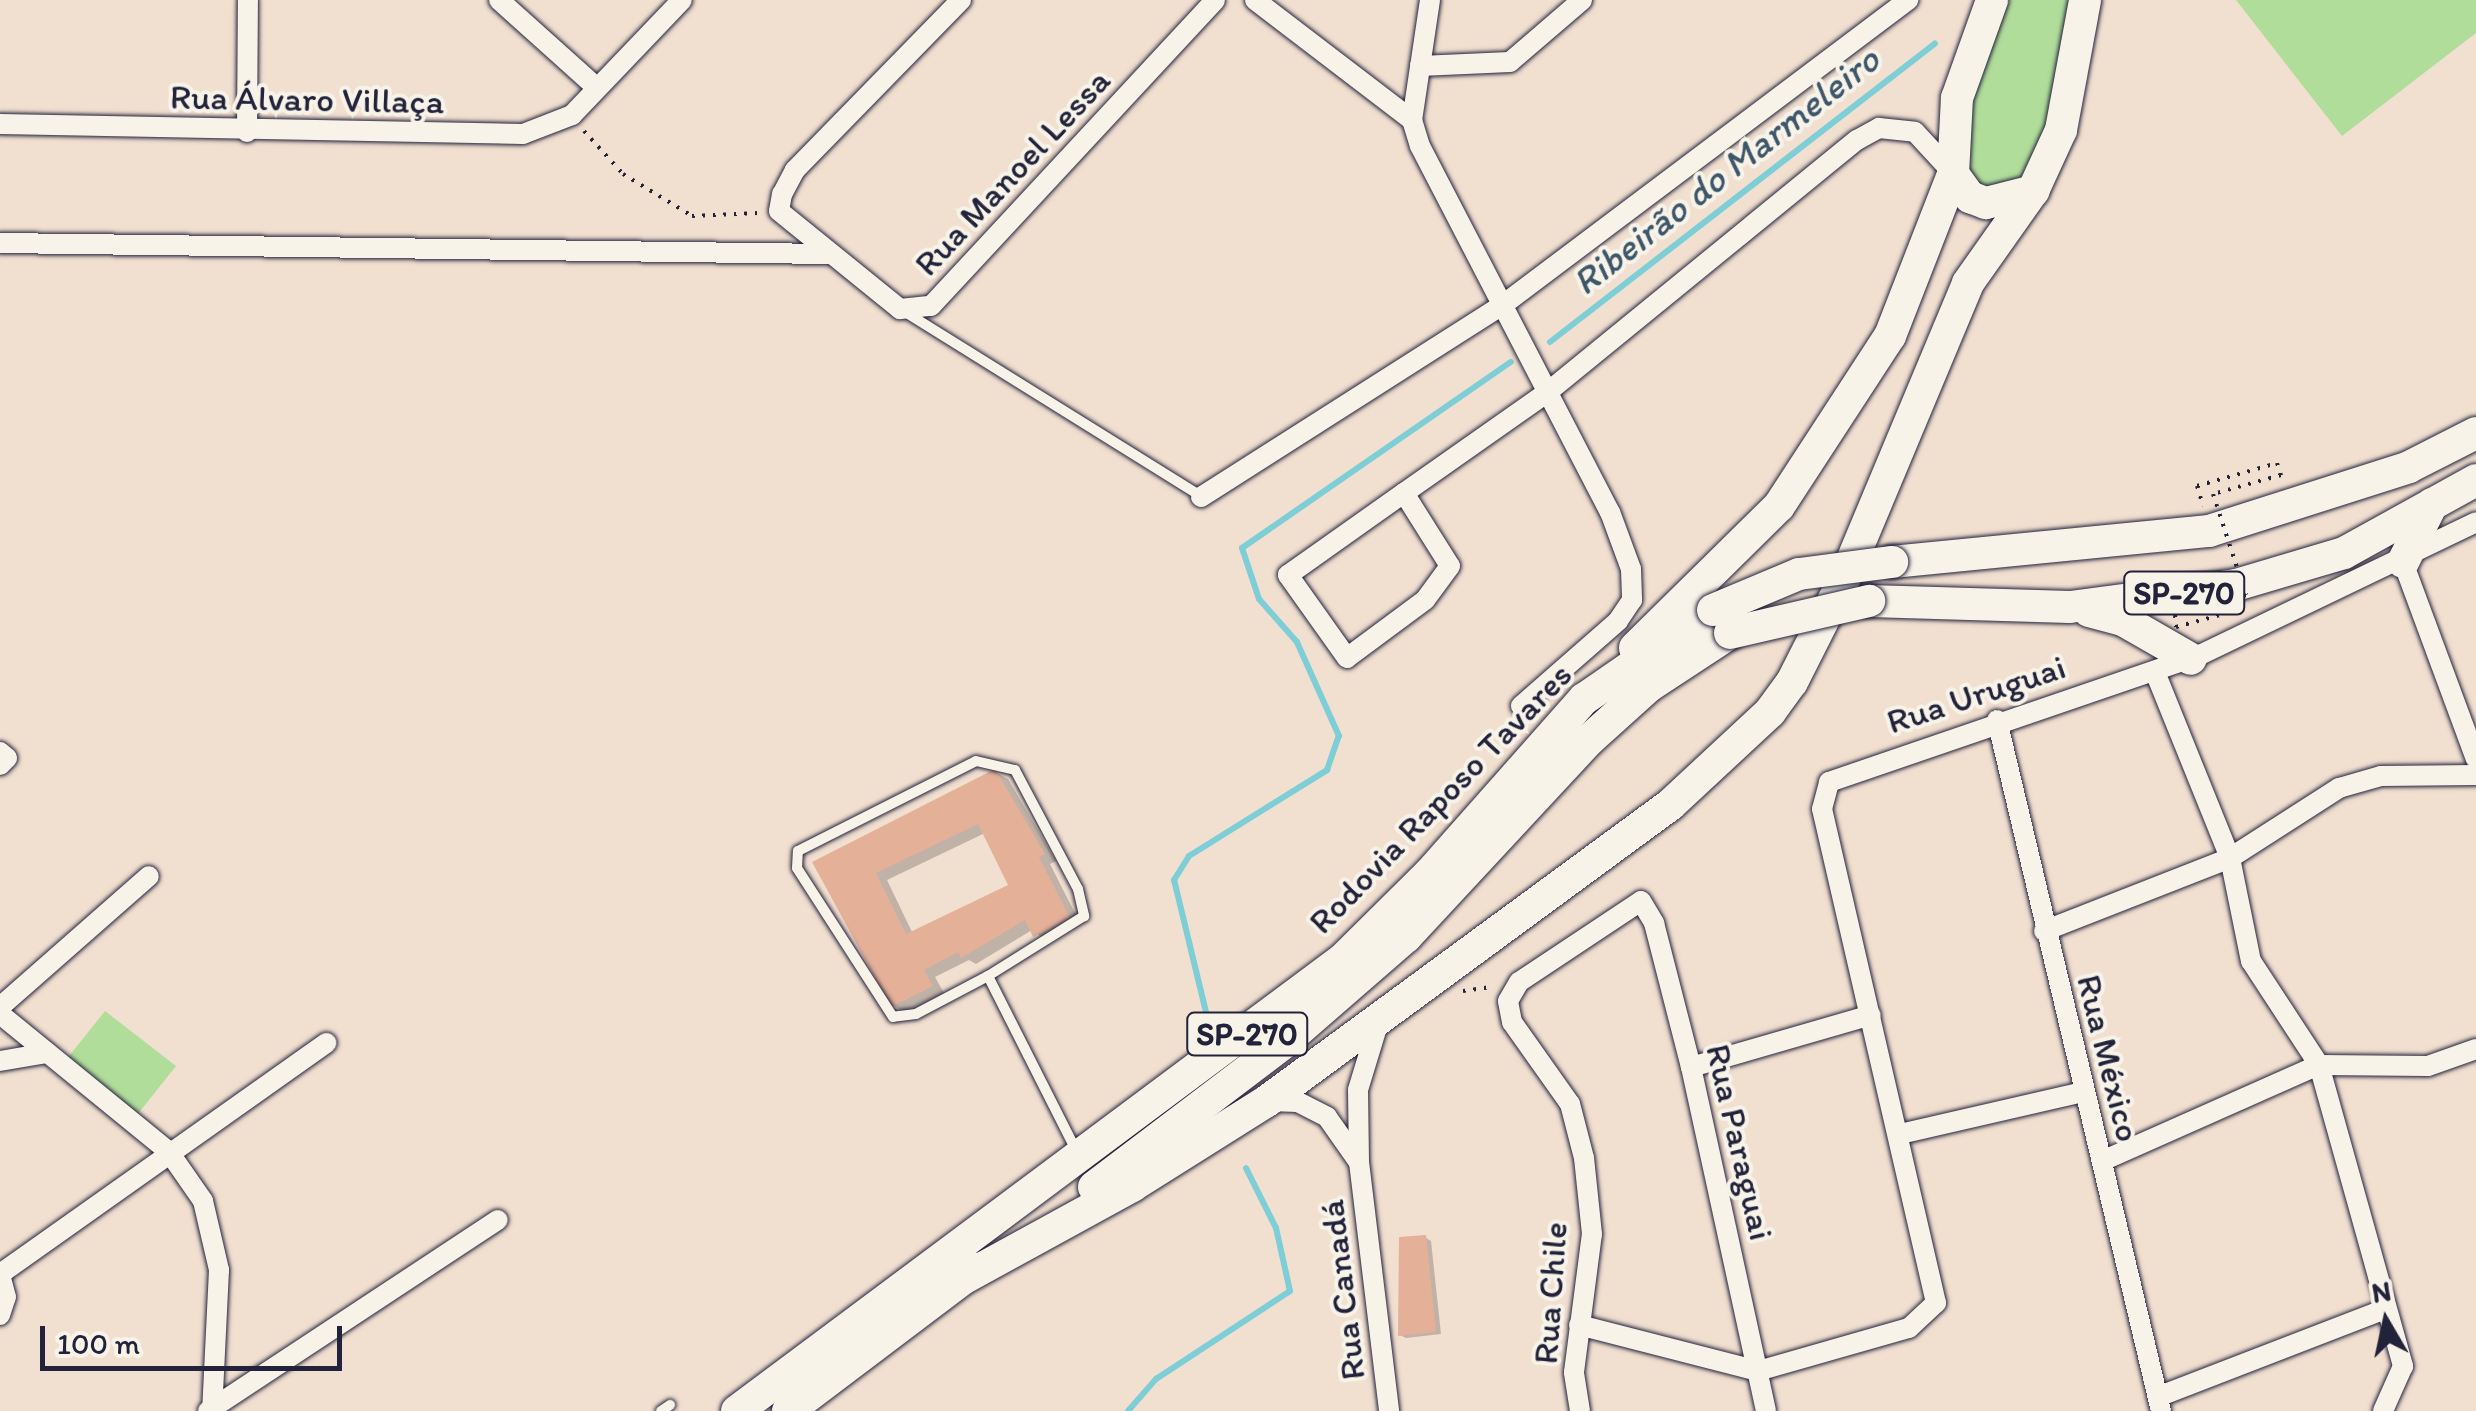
<!DOCTYPE html>
<html>
<head>
<meta charset="utf-8">
<style>
  body { margin:0 }
  #map { position:relative; width:2476px; height:1411px; overflow:hidden; background:#f1dfd0; font-family:Itim,sans-serif }
  div>[style] { position:absolute }
  [style*='--x'] { left:calc(var(--x)*1px); top:calc(var(--y)*1px); width:calc(var(--w)*1px); rotate:calc(var(--a)*1deg) }
  .green>* { inset:0; background:#b1dd9b }
  .shadow>* { inset:0; background:#0003 }
  .stream>* { height:6px; margin:-3px; padding:0 3px; transform-origin:3px; border-radius:3px; background:#7dced6 }
  .building>* { inset:0; background:#e4b098 }
  .path>* { height:4px; margin-top:-2px; transform-origin:0; background:repeating-linear-gradient(90deg,#22223b 0 2.5px,transparent 0 10.5px) }
  .roads { filter:drop-shadow(0 0 2px #22223b) drop-shadow(0 0 2px #22223b) }
  .service>* { height:10px; margin:-5px; padding:0 5px; transform-origin:5px; border-radius:5px; background:#f7f3e8 }
  .minor>* { height:20px; margin:-10px; padding:0 10px; transform-origin:10px; border-radius:10px; background:#f7f3e8 }
  .trunk>* { height:32px; margin:-16px; padding:0 16px; transform-origin:16px; border-radius:16px; background:#f7f3e8 }
  .path-bridge>* { height:4px; margin-top:-2px; transform-origin:0; background:repeating-linear-gradient(90deg,#22223b 0 2.5px,transparent 0 10.5px) }
  .bridges { filter:drop-shadow(0 0 2px #22223b) drop-shadow(0 0 2px #22223b) }
  .trunk-bridge>* { height:32px; margin:-16px; padding:0 16px; transform-origin:16px; border-radius:16px; background:#f7f3e8 }
  span { translate:-50% -50%; white-space:nowrap; text-align:center; line-height:1.15; -webkit-text-stroke:8px #f7f3e8; paint-order:stroke }
  .shield-label span { padding:2px 8px; background:#f7f3e8; border:2px solid; border-radius:8px; -webkit-text-stroke-width:0 }
  .shield-label { font-size:32px; color:#22223b; font-weight:700 }
  .street-label { font-size:35px; color:#22223b }
  .water-label { font-size:38px; color:#3d566a; font-style:italic }
  .north { position:absolute; left:2336px; top:1271px; width:100px; height:100px; -webkit-text-stroke:8px #f7f3e8; paint-order:stroke; rotate:351deg; font-size:28px; font-weight:700; line-height:40px; text-align:center; color:#22223b }
  .north::after { content:''; display:block; margin:auto; width:35px; height:45px; background:#22223b; clip-path:polygon(50% 0,100% 100%,50% 72%,0 100%) }
  .scale { position:absolute; left:40px; top:1326px; width:302px; height:45px; box-sizing:border-box; border:5px solid #22223b; border-top:0; padding-left:12px; font-size:30px; line-height:35px; white-space:nowrap; color:#22223b; -webkit-text-stroke:8px #f7f3e8; paint-order:stroke }
</style>
</head>
<body>
<div id="map">
  <div class="green">
    <i style="clip-path:polygon(2008px 0,2073px 0,2054px 121px,2019px 191px,1997px 200px,1969px 175px,1968px 108px)"></i>
    <i style="clip-path:polygon(2236px 0,2476px 0,2476px 33px,2342px 136px)"></i>
    <i style="clip-path:polygon(105px 1011px,176px 1066px,137px 1115px,66px 1060px)"></i>
  </div>
  <div class="shadow">
    <i style="clip-path:polygon(evenodd,995px 772px,1008px 779px,1056px 861px,1050px 864px,1081px 925px,1048px 942px,1032px 930px,976px 964px,969px 960px,935px 977px,944px 993px,905px 1013px,893px 1005px,815px 863px,995px 772px,985px 833px,1011px 886px,913px 934px,887px 880px,985px 833px)"></i>
    <i style="clip-path:polygon(1426px 1238px,1431px 1241px,1441px 1334px,1406px 1338px,1400px 1335px)"></i>
  </div>
  <div class="stream">
    <i style="--x:1550;--y:342;--w:487;--a:-37.8"></i>
    <i style="--x:1206;--y:1012;--w:136;--a:-103.6"></i>
    <i style="--x:1174;--y:880;--w:28;--a:-58"></i>
    <i style="--x:1189;--y:856;--w:163;--a:-31.9"></i>
    <i style="--x:1327;--y:770;--w:36;--a:-71"></i>
    <i style="--x:1339;--y:736;--w:103;--a:-114.1"></i>
    <i style="--x:1297;--y:642;--w:57;--a:-131.5"></i>
    <i style="--x:1259;--y:599;--w:54;--a:-108.4"></i>
    <i style="--x:1242;--y:548;--w:327;--a:-34.7"></i>
    <i style="--x:1128;--y:1411;--w:43;--a:-48.8"></i>
    <i style="--x:1156;--y:1379;--w:160;--a:-33.3"></i>
    <i style="--x:1290;--y:1291;--w:65;--a:-102.5"></i>
    <i style="--x:1276;--y:1228;--w:67;--a:-116.6"></i>
  </div>
  <div class="building">
    <i style="clip-path:polygon(evenodd,995px 769px,1045px 854px,1039px 857px,1070px 918px,1033px 937px,1025px 920px,961px 958px,958px 952px,924px 970px,933px 986px,891px 1007px,812px 862px,995px 769px,978px 824px,1008px 885px,906px 934px,876px 873px,978px 824px)"></i>
    <i style="clip-path:polygon(1426px 1235px,1436px 1332px,1398px 1336px,1399px 1237px)"></i>
  </div>
  <div class="path">
    <i style="--x:584;--y:131;--w:58;--a:47.8"></i>
    <i style="--x:623;--y:174;--w:81;--a:31.3"></i>
    <i style="--x:692;--y:216;--w:66;--a:-2.6"></i>
    <i style="--x:2197;--y:486;--w:21;--a:73"></i>
    <i style="--x:1463;--y:991;--w:30;--a:-8"></i>
  </div>
  <div class="roads">
    <div class="service">
      <i style="--x:905;--y:312;--w:349;--a:31.9"></i>
      <i style="--x:976;--y:761;--w:40;--a:13"></i>
      <i style="--x:1015;--y:770;--w:135;--a:62.1"></i>
      <i style="--x:1078;--y:889;--w:28;--a:77"></i>
      <i style="--x:1084;--y:916;--w:113;--a:148"></i>
      <i style="--x:988;--y:976;--w:81;--a:152.2"></i>
      <i style="--x:916;--y:1014;--w:23;--a:173"></i>
      <i style="--x:893;--y:1017;--w:177;--a:-122.8"></i>
      <i style="--x:797;--y:868;--w:17;--a:-87"></i>
      <i style="--x:798;--y:851;--w:199;--a:-26.8"></i>
      <i style="--x:988;--y:976;--w:197;--a:63.2"></i>
      <i style="--x:661;--y:1411;--w:11;--a:-34"></i>
    </div>
    <div class="minor">
      <i style="--x:499;--y:0;--w:130;--a:41.9"></i>
      <i style="--x:961;--y:0;--w:238;--a:134.3"></i>
      <i style="--x:795;--y:170;--w:27;--a:118"></i>
      <i style="--x:782;--y:194;--w:17;--a:100"></i>
      <i style="--x:779;--y:211;--w:156;--a:39"></i>
      <i style="--x:900;--y:309;--w:31;--a:-6"></i>
      <i style="--x:931;--y:306;--w:417;--a:-47.1"></i>
      <i style="--x:1255;--y:0;--w:198;--a:37.4"></i>
      <i style="--x:1430;--y:0;--w:121;--a:98.5"></i>
      <i style="--x:1412;--y:120;--w:27;--a:73"></i>
      <i style="--x:1420;--y:146;--w:412;--a:62.6"></i>
      <i style="--x:1610;--y:512;--w:61;--a:69.8"></i>
      <i style="--x:1631;--y:569;--w:31;--a:88"></i>
      <i style="--x:1632;--y:600;--w:25;--a:124"></i>
      <i style="--x:1618;--y:621;--w:129;--a:138.8"></i>
      <i style="--x:1420;--y:66;--w:90;--a:-2.5"></i>
      <i style="--x:1510;--y:62;--w:95;--a:-40.7"></i>
      <i style="--x:0;--y:124;--w:523;--a:1.1"></i>
      <i style="--x:523;--y:134;--w:53;--a:-21.2"></i>
      <i style="--x:572;--y:115;--w:159;--a:-46.3"></i>
      <i style="--x:247;--y:132;--w:132;--a:-89.6"></i>
      <i style="--x:0;--y:243;--w:830;--a:0.76"></i>
      <i style="--x:1404;--y:493;--w:86;--a:57.8"></i>
      <i style="--x:1450;--y:566;--w:42;--a:126.3"></i>
      <i style="--x:1425;--y:600;--w:97;--a:143.4"></i>
      <i style="--x:1347;--y:658;--w:102;--a:-125.4"></i>
      <i style="--x:1288;--y:575;--w:142;--a:-35.3"></i>
      <i style="--x:1404;--y:493;--w:177;--a:-35.1"></i>
      <i style="--x:1549;--y:391;--w:397;--a:-39.2"></i>
      <i style="--x:1857;--y:140;--w:25;--a:-29"></i>
      <i style="--x:1879;--y:128;--w:36;--a:6"></i>
      <i style="--x:1915;--y:132;--w:54;--a:47.2"></i>
      <i style="--x:1201;--y:497;--w:359;--a:-32.5"></i>
      <i style="--x:1504;--y:304;--w:506;--a:-36.96"></i>
      <i style="--x:2403;--y:562;--w:210;--a:69.7"></i>
      <i style="--x:2155;--y:672;--w:201;--a:68"></i>
      <i style="--x:2230;--y:858;--w:105;--a:78.5"></i>
      <i style="--x:2251;--y:961;--w:124;--a:56.8"></i>
      <i style="--x:2319;--y:1065;--w:313;--a:74.4"></i>
      <i style="--x:2403;--y:1366;--w:49;--a:114"></i>
      <i style="--x:1997;--y:720;--w:710;--a:76.65"></i>
      <i style="--x:0;--y:752;--w:9;--a:41"></i>
      <i style="--x:7;--y:758;--w:10;--a:135"></i>
      <i style="--x:2044;--y:931;--w:200;--a:-21.4"></i>
      <i style="--x:2230;--y:858;--w:130;--a:-32.7"></i>
      <i style="--x:2339;--y:788;--w:44;--a:-15.9"></i>
      <i style="--x:2381;--y:776;--w:95;--a:-0.6"></i>
      <i style="--x:0;--y:1007;--w:198;--a:-41.3"></i>
      <i style="--x:0;--y:1014;--w:218;--a:39.2"></i>
      <i style="--x:169;--y:1152;--w:60;--a:55.2"></i>
      <i style="--x:203;--y:1201;--w:71;--a:76.9"></i>
      <i style="--x:219;--y:1270;--w:141;--a:92.8"></i>
      <i style="--x:1378;--y:1024;--w:69;--a:106.9"></i>
      <i style="--x:1358;--y:1090;--w:72;--a:89.2"></i>
      <i style="--x:1359;--y:1162;--w:251;--a:83.1"></i>
      <i style="--x:0;--y:1061;--w:48;--a:-9.7"></i>
      <i style="--x:1691;--y:1067;--w:187;--a:-16.1"></i>
      <i style="--x:1269;--y:1101;--w:29;--a:2"></i>
      <i style="--x:1298;--y:1102;--w:33;--a:27"></i>
      <i style="--x:1327;--y:1117;--w:54;--a:54.8"></i>
      <i style="--x:1900;--y:1134;--w:189;--a:-12.9"></i>
      <i style="--x:2102;--y:1161;--w:237;--a:-23.9"></i>
      <i style="--x:2319;--y:1065;--w:109;--a:0.5"></i>
      <i style="--x:2428;--y:1066;--w:51;--a:-19.5"></i>
      <i style="--x:0;--y:1315;--w:19;--a:-72"></i>
      <i style="--x:6;--y:1297;--w:24;--a:-105"></i>
      <i style="--x:0;--y:1274;--w:400;--a:-35.3"></i>
      <i style="--x:1579;--y:1325;--w:185;--a:14.4"></i>
      <i style="--x:1758;--y:1371;--w:157;--a:-15.9"></i>
      <i style="--x:1909;--y:1328;--w:37;--a:-43"></i>
      <i style="--x:1936;--y:1303;--w:507;--a:-102.99"></i>
      <i style="--x:1822;--y:809;--w:28;--a:-75"></i>
      <i style="--x:1829;--y:782;--w:392;--a:-18.9"></i>
      <i style="--x:2200;--y:655;--w:306;--a:-25.7"></i>
      <i style="--x:2160;--y:1396;--w:242;--a:-21.1"></i>
      <i style="--x:208;--y:1411;--w:347;--a:-33.4"></i>
      <i style="--x:1580;--y:1411;--w:39;--a:-99"></i>
      <i style="--x:1574;--y:1372;--w:139;--a:-82.6"></i>
      <i style="--x:1592;--y:1234;--w:76;--a:-96"></i>
      <i style="--x:1584;--y:1158;--w:56;--a:-104.5"></i>
      <i style="--x:1570;--y:1104;--w:100;--a:-125.3"></i>
      <i style="--x:1512;--y:1022;--w:21;--a:-101"></i>
      <i style="--x:1508;--y:1001;--w:22;--a:-60"></i>
      <i style="--x:1519;--y:982;--w:146;--a:-33.6"></i>
      <i style="--x:1641;--y:901;--w:26;--a:59"></i>
      <i style="--x:1654;--y:923;--w:149;--a:75.6"></i>
      <i style="--x:1691;--y:1067;--w:352;--a:77.7"></i>
    </div>
    <div class="trunk">
      <i style="--x:1953;--y:174;--w:29;--a:54"></i>
      <i style="--x:1970;--y:197;--w:17;--a:21"></i>
      <i style="--x:1986;--y:203;--w:49;--a:-14.3"></i>
      <i style="--x:1892;--y:562;--w:319;--a:-5.6"></i>
      <i style="--x:2209;--y:531;--w:210;--a:-17.7"></i>
      <i style="--x:2409;--y:467;--w:75;--a:-26.9"></i>
      <i style="--x:2403;--y:562;--w:65;--a:-63.4"></i>
      <i style="--x:1869;--y:601;--w:201;--a:1.7"></i>
      <i style="--x:2070;--y:607;--w:167;--a:-7.5"></i>
      <i style="--x:2236;--y:585;--w:113;--a:-16.5"></i>
      <i style="--x:2344;--y:553;--w:151;--a:-28.9"></i>
      <i style="--x:2089;--y:611;--w:35;--a:15"></i>
      <i style="--x:2123;--y:620;--w:78;--a:29.8"></i>
      <i style="--x:1635;--y:648;--w:202;--a:-44.6"></i>
      <i style="--x:1779;--y:506;--w:203;--a:-56.9"></i>
      <i style="--x:1890;--y:336;--w:174;--a:-68.7"></i>
      <i style="--x:1953;--y:174;--w:76;--a:-87"></i>
      <i style="--x:1957;--y:98;--w:104;--a:-70.3"></i>
      <i style="--x:1094;--y:1187;--w:240;--a:-37.2"></i>
      <i style="--x:1285;--y:1042;--w:160;--a:-41"></i>
      <i style="--x:1406;--y:937;--w:269;--a:-47.1"></i>
      <i style="--x:1589;--y:740;--w:81;--a:-42"></i>
      <i style="--x:1649;--y:686;--w:97;--a:-33.2"></i>
      <i style="--x:957;--y:1282;--w:200;--a:-28.7"></i>
      <i style="--x:1132;--y:1186;--w:160;--a:-32.2"></i>
      <i style="--x:1267;--y:1101;--w:500;--a:-36.3"></i>
      <i style="--x:1670;--y:805;--w:137;--a:-42.9"></i>
      <i style="--x:1770;--y:712;--w:37;--a:-54"></i>
      <i style="--x:1792;--y:682;--w:120;--a:-63.2"></i>
      <i style="--x:1846;--y:575;--w:316;--a:-67.3"></i>
      <i style="--x:1968;--y:283;--w:113;--a:-54.8"></i>
      <i style="--x:2033;--y:191;--w:67;--a:-65.3"></i>
      <i style="--x:2061;--y:130;--w:132;--a:-79.5"></i>
      <i style="--x:737;--y:1411;--w:756;--a:-36.72"></i>
      <i style="--x:1343;--y:959;--w:121;--a:-44.7"></i>
      <i style="--x:1429;--y:874;--w:234;--a:-48.5"></i>
      <i style="--x:1584;--y:699;--w:157;--a:-34.6"></i>
      <i style="--x:788;--y:1411;--w:236;--a:-37.1"></i>
    </div>
  </div>
  <div class="path-bridge">
    <i style="--x:2197;--y:486;--w:83;--a:-16"></i>
    <i style="--x:2277;--y:463;--w:13;--a:72"></i>
    <i style="--x:2281;--y:475;--w:71;--a:164.4"></i>
    <i style="--x:2213;--y:494;--w:106;--a:71.9"></i>
    <i style="--x:2246;--y:595;--w:74;--a:164.3"></i>
    <i style="--x:2175;--y:615;--w:12;--a:85"></i>
    <i style="--x:2176;--y:627;--w:68;--a:-15.3"></i>
  </div>
  <div class="bridges">
    <div class="trunk-bridge">
      <i style="--x:1713;--y:610;--w:93;--a:-22.7"></i>
      <i style="--x:1799;--y:574;--w:94;--a:-7.4"></i>
      <i style="--x:1730;--y:633;--w:143;--a:-13"></i>
    </div>
  </div>
  <div class="shield-label">
    <span style="left:2184px;top:593px">SP-270</span>
    <span style="left:1247px;top:1034px">SP-270</span>
  </div>
  <div class="street-label">
    <span style="left:307px;top:99px;rotate:1deg">Rua Álvaro Villaça</span>
    <span style="left:1012px;top:172px;rotate:-47deg">Rua Manoel Lessa</span>
    <span style="left:1976px;top:694px;rotate:-18deg">Rua Uruguai</span>
    <span style="left:1440px;top:798px;rotate:-46deg">Rodovia Raposo Tavares</span>
    <span style="left:2109px;top:1058px;rotate:76deg">Rua México</span>
    <span style="left:1740px;top:1142px;rotate:77deg">Rua Paraguai</span>
    <span style="left:1342px;top:1290px;rotate:-97deg">Rua Canadá</span>
    <span style="left:1550px;top:1293px;rotate:-86deg">Rua Chile</span>
  </div>
  <div class="water-label">
    <span style="left:1726px;top:171px;rotate:-38deg">Ribeirão do Marmeleiro</span>
  </div>
  <div class="north">N</div>
  <div class="scale">100 m</div>
</div>
</body>
</html>
